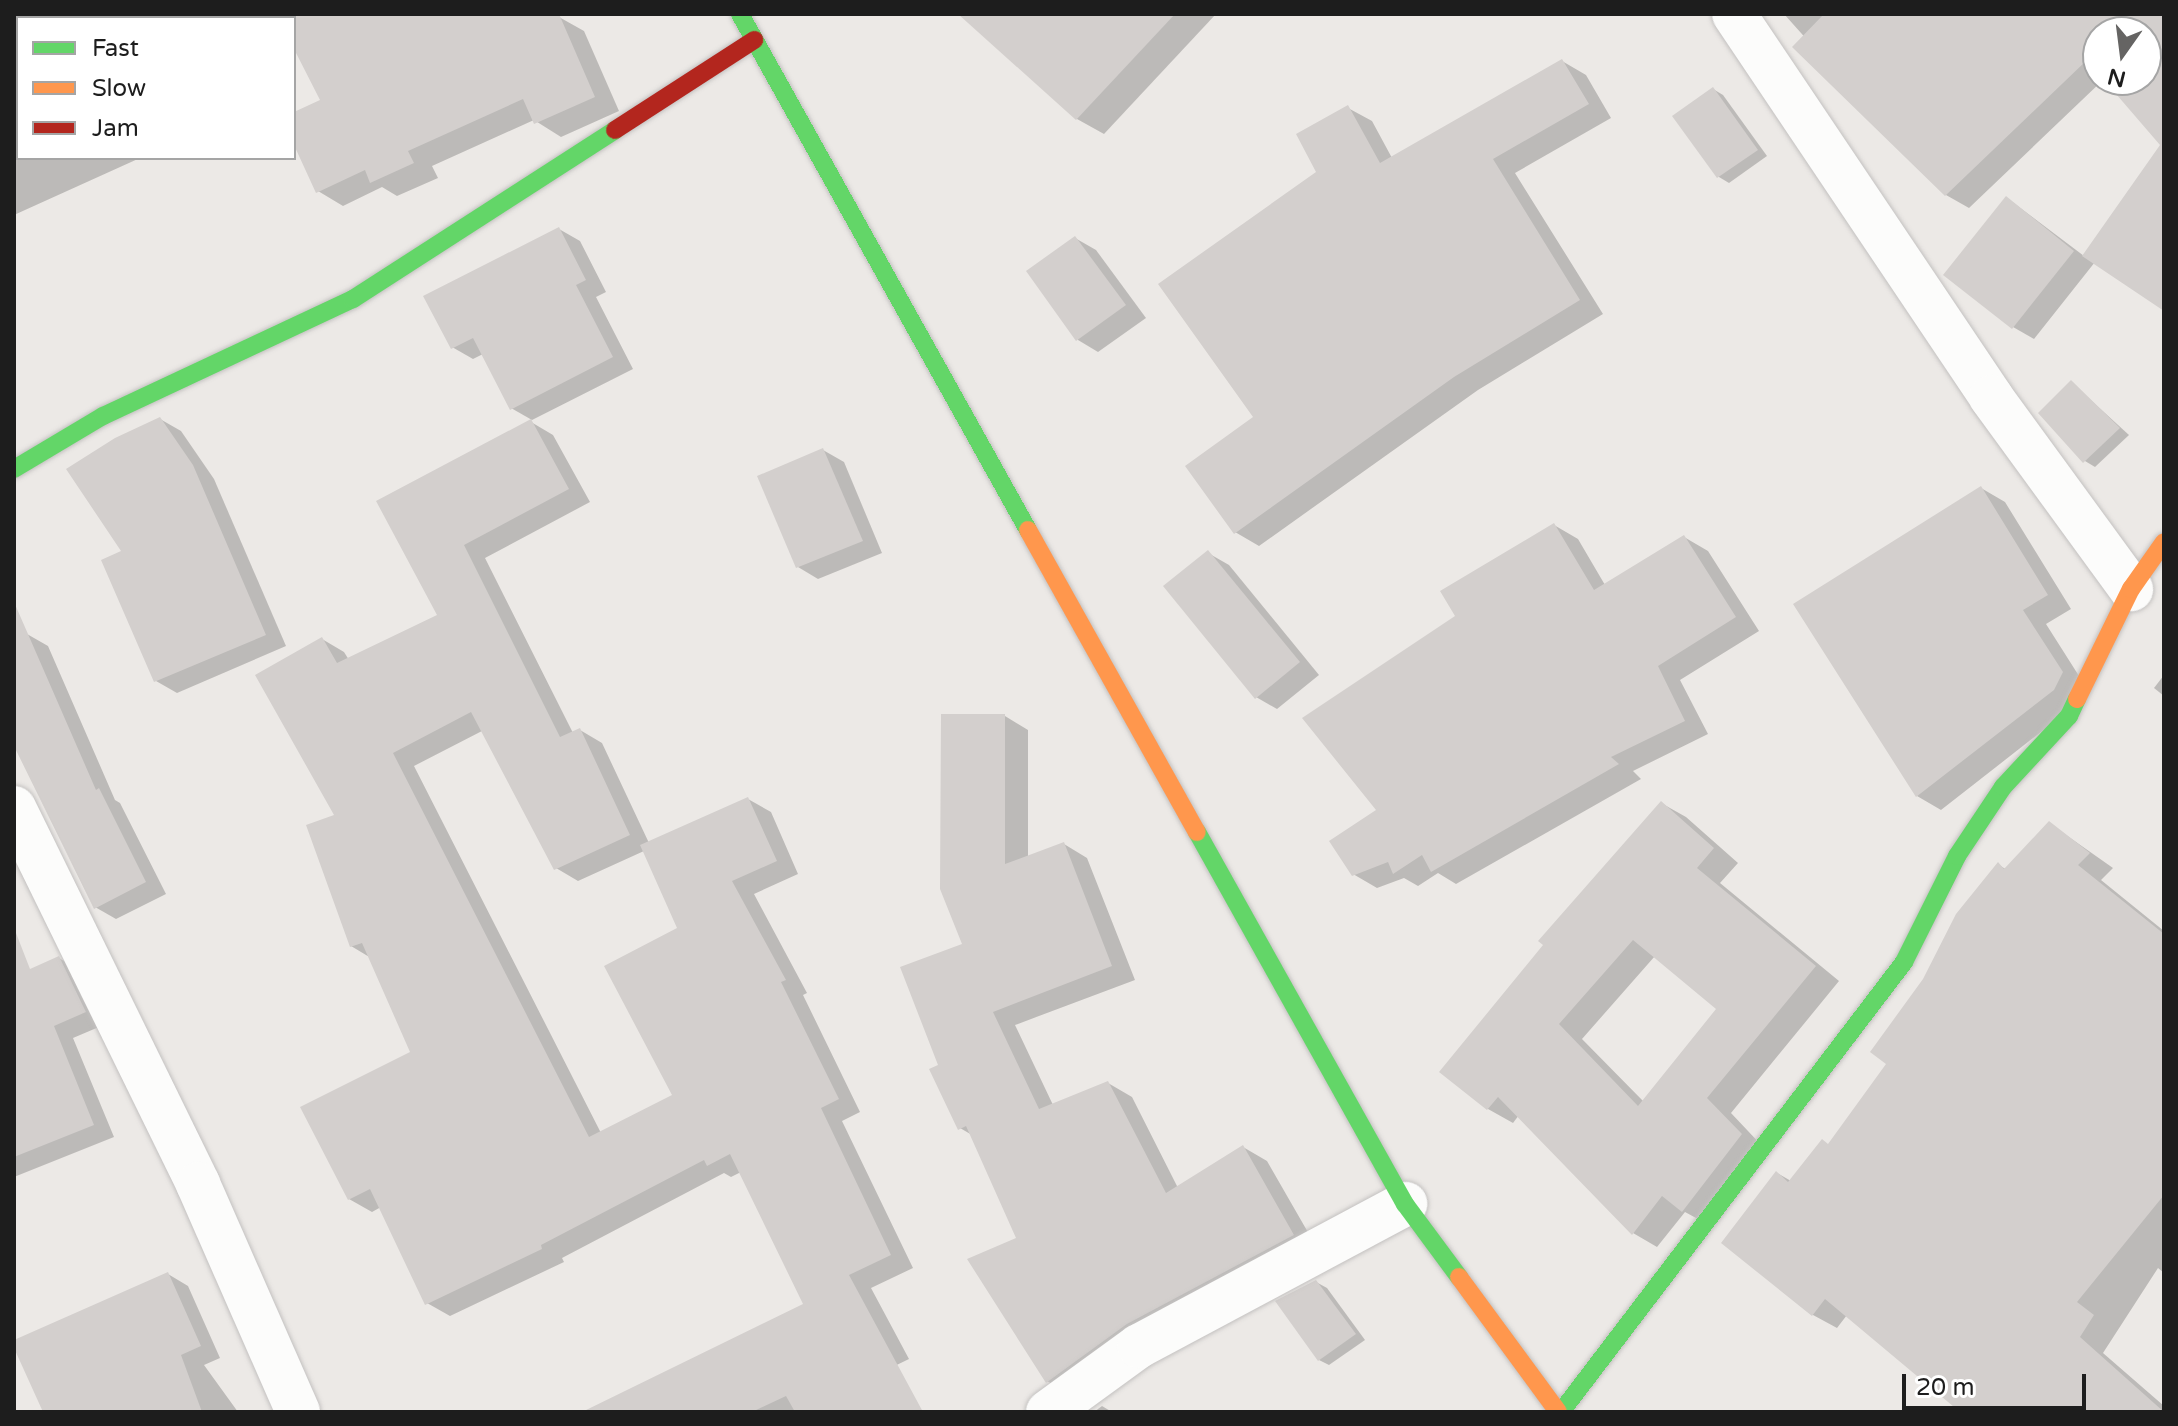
<!DOCTYPE html>
<html>
<head>
<meta charset="utf-8">
<style>
  body { margin:0 }
  #map { position:relative; width:2178px; height:1426px; overflow:hidden; background:#ece9e6; font-family:"Varela Round",sans-serif }
  div>[style] { position:absolute }
  [style*='--x'] { left:calc(var(--x)*1px); top:calc(var(--y)*1px); width:calc(var(--w)*1px); rotate:calc(var(--a)*1deg) }
  .shadow>* { inset:0; background:#0003 }
  .building>* { inset:0; background:#d3cfcd }
  .roads { filter:drop-shadow(0 0 2px #c3c1c0) drop-shadow(0 0 2px #c3c1c0) }
  .street>* { height:44px; margin:-22px; padding:0 22px; transform-origin:22px; border-radius:22px; background:#fcfcfb }
  .fast>* { height:18px; margin:-9px; padding:0 9px; transform-origin:9px; border-radius:9px; background:#63d668 }
  .slow>* { height:18px; margin:-9px; padding:0 9px; transform-origin:9px; border-radius:9px; background:#ff974d }
  .jam>* { height:18px; margin:-9px; padding:0 9px; transform-origin:9px; border-radius:9px; background:#b3261e }
  span { translate:-50% -50%; white-space:nowrap; text-align:center; line-height:1.15; -webkit-text-stroke:6px #fff; paint-order:stroke }
  .frame { position:absolute; inset:0; border:16px solid #1d1d1d; pointer-events:none }
  .legend { position:absolute; left:16px; top:16px; width:280px; height:144px; box-sizing:border-box; background:#fff; border:2px solid #a5a5a5; margin:0; padding:10px 14px; list-style:none; font-size:24px; color:#1d1d1d }
  .legend li { display:flex; align-items:center; gap:16px; height:40px }
  .legend b { width:40px; border:2px solid #a5a5a5 }
  .north { position:absolute; left:2082px; top:16px; width:80px; height:80px; box-sizing:border-box; background:#fff; border:2px solid #a5a5a5; border-radius:50%; rotate:194deg; font-size:22px; font-weight:700; line-height:32px; text-align:center; color:#1d1d1d }
  .north::after { content:''; display:block; margin:auto; width:28px; height:36px; background:#656463; clip-path:polygon(50% 0,100% 100%,50% 72%,0 100%) }
  .scale { position:absolute; left:1902px; top:1374px; width:184px; height:36px; box-sizing:border-box; border:4px solid #1d1d1d; border-top:0; padding-left:10px; font-size:24px; line-height:28px; white-space:nowrap; color:#1d1d1d; -webkit-text-stroke:6px #fff; paint-order:stroke }
</style>
</head>
<body>
<div id="map">
  <div class="shadow">
    <i style="clip-path:polygon(14px 14px,177px 14px,179px 18px,18px 18px,18px 158px,140px 158px,14px 215px)"></i>
    <i style="clip-path:polygon(279px 14px,559px 17px,584px 31px,619px 111px,561px 137px,534px 120px,432px 166px,438px 178px,397px 196px,382px 187px,343px 206px,318px 191px,294px 140px,294px 114px,323px 101px,294px 44px,294px 18px,281px 18px)"></i>
    <i style="clip-path:polygon(1004px 14px,1216px 14px,1104px 134px,1077px 119px)"></i>
    <i style="clip-path:polygon(1784px 14px,2164px 14px,2164px 57px,2146px 72px,2146px 32px,2098px 32px,2098px 80px,2103px 80px,1969px 208px,1946px 195px)"></i>
    <i style="clip-path:polygon(1562px 61px,1586px 75px,1611px 118px,1515px 173px,1603px 314px,1478px 390px,1259px 546px,1235px 532px,1256px 418px,1319px 172px,1348px 108px,1372px 121px,1392px 158px)"></i>
    <i style="clip-path:polygon(1713px 89px,1723px 95px,1767px 156px,1729px 183px,1719px 177px,1675px 116px)"></i>
    <i style="clip-path:polygon(2164px 164px,2164px 309px,2095px 262px,2034px 339px,2013px 327px,2007px 198px,2084px 256px)"></i>
    <i style="clip-path:polygon(559px 229px,580px 241px,606px 292px,596px 297px,633px 369px,532px 420px,511px 408px,483px 354px,473px 359px,452px 347px)"></i>
    <i style="clip-path:polygon(1075px 238px,1096px 250px,1146px 318px,1098px 352px,1078px 340px)"></i>
    <i style="clip-path:polygon(2072px 383px,2129px 435px,2095px 467px,2085px 461px)"></i>
    <i style="clip-path:polygon(160px 419px,181px 431px,214px 479px,286px 646px,177px 693px,156px 681px,124px 552px)"></i>
    <i style="clip-path:polygon(evenodd,531px 422px,553px 435px,590px 502px,485px 558px,573px 733px,580px 730px,602px 743px,649px 843px,748px 799px,771px 812px,798px 874px,754px 894px,807px 993px,803px 995px,860px 1112px,842px 1121px,913px 1268px,871px 1288px,909px 1359px,800px 1412px,605px 1412px,806px 1305px,741px 1172px,731px 1177px,724px 1173px,562px 1258px,564px 1262px,450px 1316px,427px 1303px,381px 1207px,372px 1212px,349px 1199px,412px 1053px,371px 958px,351px 946px,322px 639px,344px 652px,349px 660px,440px 616px,379px 502px,531px 422px,482px 731px,556px 868px,578px 881px,644px 851px,680px 929px,675px 1096px,601px 1133px,414px 766px,482px 731px)"></i>
    <i style="clip-path:polygon(823px 450px,844px 462px,882px 553px,818px 579px,798px 567px)"></i>
    <i style="clip-path:polygon(1981px 488px,2005px 502px,2071px 609px,2046px 624px,2086px 687px,2078px 703px,1941px 810px,1917px 796px)"></i>
    <i style="clip-path:polygon(1554px 525px,1578px 539px,1605px 585px,1684px 537px,1708px 551px,1759px 631px,1680px 680px,1708px 734px,1633px 771px,1641px 779px,1456px 884px,1438px 873px,1418px 886px,1404px 878px,1377px 888px,1353px 874px,1458px 616px)"></i>
    <i style="clip-path:polygon(1208px 553px,1229px 565px,1319px 675px,1277px 709px,1256px 697px)"></i>
    <i style="clip-path:polygon(27px 634px,48px 646px,115px 800px,120px 803px,166px 894px,116px 919px,95px 907px,14px 741px,14px 640px)"></i>
    <i style="clip-path:polygon(2164px 675px,2164px 696px,2154px 688px)"></i>
    <i style="clip-path:polygon(1005px 716px,1028px 730px,1028px 857px,1064px 844px,1087px 858px,1135px 980px,1015px 1025px,1053px 1105px,1108px 1083px,1132px 1097px,1178px 1188px,1243px 1147px,1267px 1161px,1317px 1248px,1071px 1395px,1047px 1381px,1018px 1239px,972px 1135px,960px 1128px,940px 1066px)"></i>
    <i style="clip-path:polygon(evenodd,1661px 803px,1686px 817px,1738px 863px,1720px 883px,1839px 981px,1731px 1113px,1765px 1149px,1707px 1224px,1685px 1212px,1657px 1247px,1633px 1233px,1519px 1115px,1513px 1123px,1488px 1109px,1442px 1072px,1661px 803px,1655px 956px,1719px 1009px,1644px 1102px,1582px 1039px,1655px 956px)"></i>
    <i style="clip-path:polygon(2049px 823px,2113px 868px,2101px 880px,2164px 931px,2164px 1273px,2158px 1268px,2103px 1353px,2164px 1406px,2164px 1412px,1956px 1412px,1959px 1408px,1847px 1315px,1837px 1328px,1813px 1315px,1777px 1173px,1791px 1181px,1829px 1145px,1889px 1063px,1925px 980px,1999px 865px,2007px 870px)"></i>
    <i style="clip-path:polygon(59px 958px,79px 970px,106px 1024px,73px 1038px,114px 1137px,14px 1177px,14px 978px)"></i>
    <i style="clip-path:polygon(168px 1274px,188px 1286px,220px 1358px,204px 1365px,238px 1412px,45px 1412px,14px 1342px)"></i>
    <i style="clip-path:polygon(1316px 1282px,1327px 1288px,1365px 1340px,1329px 1365px,1319px 1360px)"></i>
    <i style="clip-path:polygon(1102px 1406px,1112px 1412px,1094px 1412px)"></i>
  </div>
  <div class="building">
    <i style="clip-path:polygon(294px 14px,559px 14px,595px 97px,534px 124px,523px 99px,408px 151px,414px 163px,370px 183px,365px 170px,316px 193px,294px 145px,294px 112px,320px 100px,294px 49px)"></i>
    <i style="clip-path:polygon(958px 14px,1175px 14px,1076px 120px)"></i>
    <i style="clip-path:polygon(1824px 14px,2164px 14px,2164px 311px,2082px 256px,2160px 145px,2104px 80px,2146px 80px,2146px 32px,2098px 32px,2098px 72px,2087px 60px,1945px 196px,1792px 47px)"></i>
    <i style="clip-path:polygon(1562px 59px,1589px 104px,1493px 159px,1580px 300px,1454px 377px,1234px 534px,1185px 466px,1253px 417px,1158px 284px,1316px 172px,1296px 134px,1348px 105px,1380px 163px)"></i>
    <i style="clip-path:polygon(1713px 87px,1758px 150px,1717px 178px,1672px 116px)"></i>
    <i style="clip-path:polygon(2006px 196px,2074px 251px,2012px 329px,1943px 275px)"></i>
    <i style="clip-path:polygon(559px 227px,586px 280px,576px 285px,613px 357px,510px 410px,473px 338px,451px 349px,423px 296px)"></i>
    <i style="clip-path:polygon(1075px 236px,1126px 305px,1076px 341px,1026px 271px)"></i>
    <i style="clip-path:polygon(2071px 380px,2120px 428px,2083px 463px,2038px 413px)"></i>
    <i style="clip-path:polygon(160px 417px,193px 465px,266px 635px,154px 682px,101px 560px,121px 551px,66px 469px,115px 438px)"></i>
    <i style="clip-path:polygon(531px 419px,569px 489px,464px 545px,560px 737px,580px 728px,630px 835px,554px 870px,471px 712px,393px 753px,589px 1137px,672px 1095px,604px 966px,677px 928px,640px 845px,748px 797px,777px 861px,732px 881px,786px 980px,781px 982px,839px 1099px,821px 1108px,891px 1255px,849px 1275px,923px 1412px,795px 1412px,786px 1396px,752px 1412px,582px 1412px,803px 1304px,730px 1154px,707px 1166px,704px 1160px,541px 1245px,542px 1249px,425px 1305px,370px 1189px,348px 1200px,300px 1107px,410px 1052px,362px 943px,350px 947px,306px 825px,334px 815px,255px 675px,322px 637px,337px 663px,437px 615px,376px 501px)"></i>
    <i style="clip-path:polygon(823px 448px,863px 541px,796px 568px,757px 476px)"></i>
    <i style="clip-path:polygon(1981px 486px,2048px 595px,2023px 610px,2063px 672px,2054px 690px,1916px 797px,1793px 604px)"></i>
    <i style="clip-path:polygon(1554px 523px,1594px 590px,1684px 535px,1736px 617px,1658px 666px,1685px 721px,1611px 757px,1619px 764px,1431px 872px,1422px 855px,1393px 874px,1388px 862px,1352px 876px,1329px 841px,1376px 810px,1302px 718px,1455px 616px,1440px 591px)"></i>
    <i style="clip-path:polygon(1208px 550px,1300px 662px,1255px 699px,1163px 586px)"></i>
    <i style="clip-path:polygon(14px 602px,96px 790px,99px 788px,146px 882px,94px 909px,14px 746px)"></i>
    <i style="clip-path:polygon(941px 714px,1005px 714px,1005px 864px,1064px 842px,1112px 966px,993px 1012px,1039px 1109px,1108px 1081px,1166px 1193px,1243px 1145px,1294px 1235px,1127px 1324px,1046px 1383px,967px 1259px,1016px 1238px,966px 1126px,958px 1130px,929px 1069px,938px 1065px,900px 967px,962px 944px,940px 889px)"></i>
    <i style="clip-path:polygon(evenodd,1661px 801px,1714px 848px,1697px 868px,1816px 966px,1707px 1098px,1742px 1134px,1682px 1212px,1662px 1196px,1632px 1235px,1498px 1097px,1487px 1110px,1439px 1072px,1543px 945px,1538px 941px,1661px 801px,1633px 940px,1716px 1009px,1638px 1106px,1559px 1024px,1633px 940px)"></i>
    <i style="clip-path:polygon(2049px 821px,2090px 853px,2078px 865px,2164px 934px,2164px 1195px,2077px 1302px,2094px 1315px,2080px 1337px,2164px 1412px,1960px 1412px,1825px 1299px,1812px 1316px,1721px 1243px,1776px 1171px,1788px 1182px,1822px 1139px,1828px 1144px,1886px 1064px,1870px 1052px,1923px 979px,1956px 914px,1998px 862px,2004px 869px)"></i>
    <i style="clip-path:polygon(16px 933px,30px 969px,59px 956px,86px 1012px,54px 1026px,94px 1125px,14px 1157px)"></i>
    <i style="clip-path:polygon(168px 1272px,201px 1346px,181px 1355px,202px 1412px,43px 1412px,14px 1348px,14px 1340px)"></i>
    <i style="clip-path:polygon(1316px 1280px,1356px 1334px,1318px 1361px,1275px 1301px)"></i>
  </div>
  <div class="roads">
    <div class="street">
      <i style="--x:1734;--y:14;--w:461;--a:56.1"></i>
      <i style="--x:1991;--y:397;--w:238;--a:53.9"></i>
      <i style="--x:14;--y:808;--w:419;--a:63.9"></i>
      <i style="--x:198;--y:1184;--w:249;--a:66.3"></i>
      <i style="--x:1048;--y:1412;--w:112;--a:-36"></i>
      <i style="--x:1139;--y:1346;--w:302;--a:-28.1"></i>
    </div>
    <div class="fast">
      <i style="--x:740;--y:14;--w:591;--a:60.83"></i>
      <i style="--x:14;--y:469;--w:104;--a:-30.8"></i>
      <i style="--x:103;--y:416;--w:276;--a:-25.1"></i>
      <i style="--x:353;--y:299;--w:312;--a:-32.8"></i>
      <i style="--x:1197;--y:832;--w:426;--a:60.8"></i>
      <i style="--x:1405;--y:1204;--w:91;--a:53.5"></i>
      <i style="--x:1561;--y:1412;--w:566;--a:-52.68"></i>
      <i style="--x:1904;--y:962;--w:119;--a:-63.4"></i>
      <i style="--x:1957;--y:856;--w:83;--a:-56.3"></i>
      <i style="--x:2003;--y:787;--w:97;--a:-47.1"></i>
      <i style="--x:2069;--y:716;--w:19;--a:-65"></i>
    </div>
    <div class="slow">
      <i style="--x:1028;--y:530;--w:346;--a:60.8"></i>
      <i style="--x:2077;--y:699;--w:123;--a:-63.9"></i>
      <i style="--x:2131;--y:589;--w:57;--a:-54.9"></i>
      <i style="--x:1459;--y:1277;--w:167;--a:53.7"></i>
    </div>
    <div class="jam">
      <i style="--x:615;--y:130;--w:166;--a:-32.9"></i>
    </div>
  </div>
  <div class="frame"></div>
  <ul class="legend">
  <li><b style="height:10px;background:#63d668"></b>Fast</li>
  <li><b style="height:10px;background:#ff974d"></b>Slow</li>
  <li><b style="height:10px;background:#b3261e"></b>Jam</li>
  </ul>
  <div class="north">N</div>
  <div class="scale">20 m</div>
</div>
</body>
</html>
